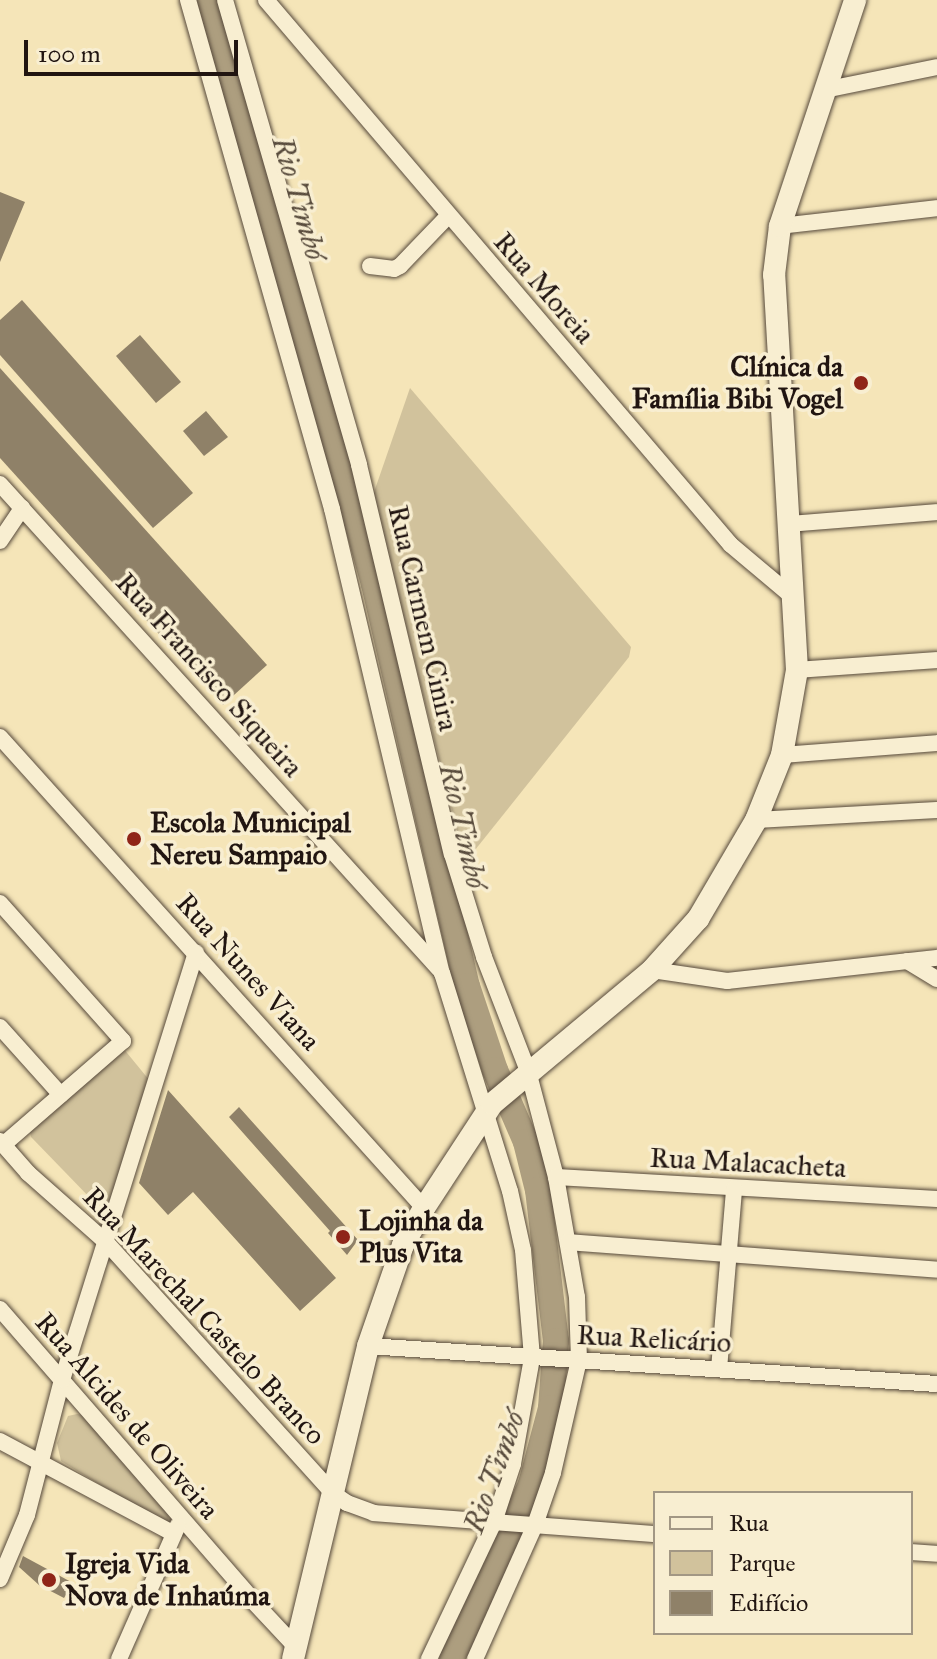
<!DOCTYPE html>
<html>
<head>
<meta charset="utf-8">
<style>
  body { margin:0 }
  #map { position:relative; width:937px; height:1659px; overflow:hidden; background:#f5e5b8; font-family:"IM FELL Great Primer",serif }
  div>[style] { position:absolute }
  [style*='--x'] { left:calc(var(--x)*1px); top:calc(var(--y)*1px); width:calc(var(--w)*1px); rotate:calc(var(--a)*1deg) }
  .green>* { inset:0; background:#d1c29c }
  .river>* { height:26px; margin:-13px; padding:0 13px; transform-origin:13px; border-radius:13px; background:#ad9e7f }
  .building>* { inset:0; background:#8f8168 }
  .roads { filter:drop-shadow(0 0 2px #56493b) drop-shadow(0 0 2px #56493b) }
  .minor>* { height:16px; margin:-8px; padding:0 8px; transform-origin:8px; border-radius:8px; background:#f8eed1 }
  .secondary>* { height:22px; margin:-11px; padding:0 11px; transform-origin:11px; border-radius:11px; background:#f8eed1 }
  .dots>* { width:22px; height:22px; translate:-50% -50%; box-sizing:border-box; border:4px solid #f8eed1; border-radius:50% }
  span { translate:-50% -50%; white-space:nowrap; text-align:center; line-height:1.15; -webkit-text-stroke:7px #f8eed1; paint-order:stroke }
  .street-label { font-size:28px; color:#211511 }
  .poi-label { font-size:28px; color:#211511; font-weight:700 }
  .right { translate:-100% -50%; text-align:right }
  .left { translate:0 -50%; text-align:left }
  .water-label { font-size:30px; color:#594c3d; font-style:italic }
  .legend { position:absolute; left:653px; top:1491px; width:260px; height:144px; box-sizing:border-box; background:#f8eed1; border:2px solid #a29784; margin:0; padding:10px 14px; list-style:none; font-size:24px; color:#211511 }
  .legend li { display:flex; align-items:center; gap:16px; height:40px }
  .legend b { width:40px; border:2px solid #a29784 }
  .scale { position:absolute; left:24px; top:40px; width:214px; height:36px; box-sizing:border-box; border:4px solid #211511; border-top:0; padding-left:10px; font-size:24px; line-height:28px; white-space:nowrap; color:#211511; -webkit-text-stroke:6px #f8eed1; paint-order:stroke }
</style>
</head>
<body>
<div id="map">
  <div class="green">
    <i style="clip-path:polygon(410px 388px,631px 647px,629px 657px,471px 855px,462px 850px,373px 495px)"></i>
    <i style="clip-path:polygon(123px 1048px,150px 1081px,111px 1199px,106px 1203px,93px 1201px,31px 1137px,30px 1132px)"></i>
    <i style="clip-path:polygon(77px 1414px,83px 1415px,169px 1515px,168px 1521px,163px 1523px,61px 1461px,57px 1443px,68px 1416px)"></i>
  </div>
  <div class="river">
    <i style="--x:210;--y:0;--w:607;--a:74.31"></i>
    <i style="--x:374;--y:584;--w:413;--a:77"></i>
    <i style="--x:467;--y:986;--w:89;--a:71.6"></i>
    <i style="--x:495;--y:1070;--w:78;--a:66.7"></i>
    <i style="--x:526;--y:1142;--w:49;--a:76"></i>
    <i style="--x:538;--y:1190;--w:152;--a:83.2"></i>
    <i style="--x:556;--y:1341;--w:67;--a:94.3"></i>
    <i style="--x:551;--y:1408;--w:79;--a:104.7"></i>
    <i style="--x:531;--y:1484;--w:192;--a:114.3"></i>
  </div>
  <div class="building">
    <i style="clip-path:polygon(0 192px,25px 202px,0 262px)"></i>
    <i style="clip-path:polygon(22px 300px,193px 493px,153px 528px,0 355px,0 320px)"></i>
    <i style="clip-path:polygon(140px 335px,181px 382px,156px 403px,116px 356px)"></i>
    <i style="clip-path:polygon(0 368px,267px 665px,223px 705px,0 458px)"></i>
    <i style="clip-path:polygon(206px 411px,228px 437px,204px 456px,183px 431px)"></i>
    <i style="clip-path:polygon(168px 1090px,336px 1278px,300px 1311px,193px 1192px,168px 1215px,139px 1183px)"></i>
    <i style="clip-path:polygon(239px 1107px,358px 1240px,347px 1255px,328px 1233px,330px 1231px,229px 1117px)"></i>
    <i style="clip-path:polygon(23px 1556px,73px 1583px,64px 1598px,39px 1585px,19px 1567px)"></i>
  </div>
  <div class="roads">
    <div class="minor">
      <i style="--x:188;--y:0;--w:529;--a:74.2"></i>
      <i style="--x:332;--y:509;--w:477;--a:76.7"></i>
      <i style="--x:442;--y:973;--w:228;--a:72.7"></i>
      <i style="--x:510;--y:1191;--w:60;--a:77.6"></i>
      <i style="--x:523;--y:1250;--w:108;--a:85.2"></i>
      <i style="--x:532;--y:1358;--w:108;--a:100.2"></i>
      <i style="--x:513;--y:1464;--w:61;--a:108.1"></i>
      <i style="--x:494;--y:1522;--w:152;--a:115.4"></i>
      <i style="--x:225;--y:0;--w:484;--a:73.9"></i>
      <i style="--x:359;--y:465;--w:400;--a:76.6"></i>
      <i style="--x:452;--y:854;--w:108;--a:72.7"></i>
      <i style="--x:484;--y:957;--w:122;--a:68.9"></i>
      <i style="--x:528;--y:1071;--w:110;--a:75.2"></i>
      <i style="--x:556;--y:1177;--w:122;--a:80.1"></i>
      <i style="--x:577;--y:1297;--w:63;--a:88.2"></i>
      <i style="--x:579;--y:1360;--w:116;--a:103"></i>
      <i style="--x:553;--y:1473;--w:55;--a:109.1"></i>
      <i style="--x:535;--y:1525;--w:147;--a:114.1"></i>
      <i style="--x:266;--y:0;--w:716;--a:49.53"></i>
      <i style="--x:731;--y:545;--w:82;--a:40.1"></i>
      <i style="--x:824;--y:90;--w:115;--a:-11.5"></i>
      <i style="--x:780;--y:226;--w:158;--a:-6.5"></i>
      <i style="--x:370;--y:266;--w:24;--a:7"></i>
      <i style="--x:394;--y:269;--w:7;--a:-27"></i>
      <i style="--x:400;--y:266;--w:69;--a:-46.2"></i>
      <i style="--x:0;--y:484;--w:654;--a:47.85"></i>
      <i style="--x:789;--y:524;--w:148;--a:-4.6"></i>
      <i style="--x:0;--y:541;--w:40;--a:-56"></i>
      <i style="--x:797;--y:670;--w:140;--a:-4.1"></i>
      <i style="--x:0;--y:737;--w:634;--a:48.01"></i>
      <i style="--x:782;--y:755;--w:155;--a:-4.4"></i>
      <i style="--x:756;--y:820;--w:181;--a:-3.2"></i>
      <i style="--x:0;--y:903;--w:185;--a:48.3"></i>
      <i style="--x:123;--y:1041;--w:159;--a:139.1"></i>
      <i style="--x:907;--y:961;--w:35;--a:31"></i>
      <i style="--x:652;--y:970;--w:76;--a:8.3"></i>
      <i style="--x:727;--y:981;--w:211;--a:-6.3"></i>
      <i style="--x:0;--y:1027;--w:91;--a:48.1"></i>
      <i style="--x:0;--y:1141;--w:43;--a:48.8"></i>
      <i style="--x:28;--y:1173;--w:104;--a:41.5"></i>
      <i style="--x:106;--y:1242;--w:340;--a:47.9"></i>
      <i style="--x:334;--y:1494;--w:16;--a:35"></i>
      <i style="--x:347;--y:1503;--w:29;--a:20"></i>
      <i style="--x:374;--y:1513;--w:282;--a:4.3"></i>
      <i style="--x:556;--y:1177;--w:382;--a:3.3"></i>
      <i style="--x:568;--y:1242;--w:370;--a:4.3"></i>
      <i style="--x:0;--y:1309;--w:376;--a:49"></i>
      <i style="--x:368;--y:1346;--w:570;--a:3.82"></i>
      <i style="--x:719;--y:1369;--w:181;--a:-85.2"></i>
      <i style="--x:0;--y:1441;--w:197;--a:28.1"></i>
      <i style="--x:911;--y:1552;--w:26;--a:4"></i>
      <i style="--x:0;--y:1579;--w:69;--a:-67.1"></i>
      <i style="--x:27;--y:1515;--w:139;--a:-75.5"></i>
      <i style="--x:62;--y:1380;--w:448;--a:-72.6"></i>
      <i style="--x:252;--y:1600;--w:64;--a:46.9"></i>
      <i style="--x:119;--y:1659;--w:146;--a:-66.2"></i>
    </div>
    <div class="secondary">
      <i style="--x:293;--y:1659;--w:322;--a:-76.5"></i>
      <i style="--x:368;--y:1346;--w:107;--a:-70.9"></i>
      <i style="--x:403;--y:1245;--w:43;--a:-60.4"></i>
      <i style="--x:424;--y:1208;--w:124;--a:-56.8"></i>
      <i style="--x:492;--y:1104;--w:209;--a:-39.9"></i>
      <i style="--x:652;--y:970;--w:69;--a:-48"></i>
      <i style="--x:698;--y:919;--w:115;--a:-59.6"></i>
      <i style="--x:756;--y:820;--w:70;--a:-68.2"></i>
      <i style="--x:782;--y:755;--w:86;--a:-80"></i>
      <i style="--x:797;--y:670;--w:396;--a:-93.3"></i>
      <i style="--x:774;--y:275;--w:49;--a:-83"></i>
      <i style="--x:780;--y:226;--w:238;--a:-71.6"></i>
    </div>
  </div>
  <div class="dots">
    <i style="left:861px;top:383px;background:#8f2418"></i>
    <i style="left:134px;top:839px;background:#8f2418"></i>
    <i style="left:343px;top:1237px;background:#8f2418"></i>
    <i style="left:49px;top:1580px;background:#8f2418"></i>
  </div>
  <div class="street-label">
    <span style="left:544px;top:288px;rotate:49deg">Rua Moreia</span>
    <span style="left:423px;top:618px;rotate:77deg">Rua Carmem Cinira</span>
    <span style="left:209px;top:675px;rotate:48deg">Rua Francisco Siqueira</span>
    <span style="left:248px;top:972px;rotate:48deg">Rua Nunes Viana</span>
    <span style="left:748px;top:1163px;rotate:3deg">Rua Malacacheta</span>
    <span style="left:204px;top:1316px;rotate:47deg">Rua Marechal Castelo Branco</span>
    <span style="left:654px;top:1339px;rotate:3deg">Rua Relicário</span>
    <span style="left:127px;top:1416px;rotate:49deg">Rua Alcides de Oliveira</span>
  </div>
  <div class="poi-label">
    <span class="right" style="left:843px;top:383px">Clínica da<br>Família Bibi Vogel</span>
    <span class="left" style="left:150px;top:839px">Escola Municipal<br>Nereu Sampaio</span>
    <span class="left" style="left:359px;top:1237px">Lojinha da<br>Plus Vita</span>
    <span class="left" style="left:65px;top:1580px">Igreja Vida<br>Nova de Inhaúma</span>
  </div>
  <div class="water-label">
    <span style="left:299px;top:198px;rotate:74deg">Rio Timbó</span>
    <span style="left:463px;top:826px;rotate:77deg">Rio Timbó</span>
    <span style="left:494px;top:1472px;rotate:-70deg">Rio Timbó</span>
  </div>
  <ul class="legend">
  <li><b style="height:10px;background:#f8eed1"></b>Rua</li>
  <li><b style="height:22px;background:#d1c29c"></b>Parque</li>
  <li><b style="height:22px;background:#8f8168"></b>Edifício</li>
  </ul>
  <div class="scale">100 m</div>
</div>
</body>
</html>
